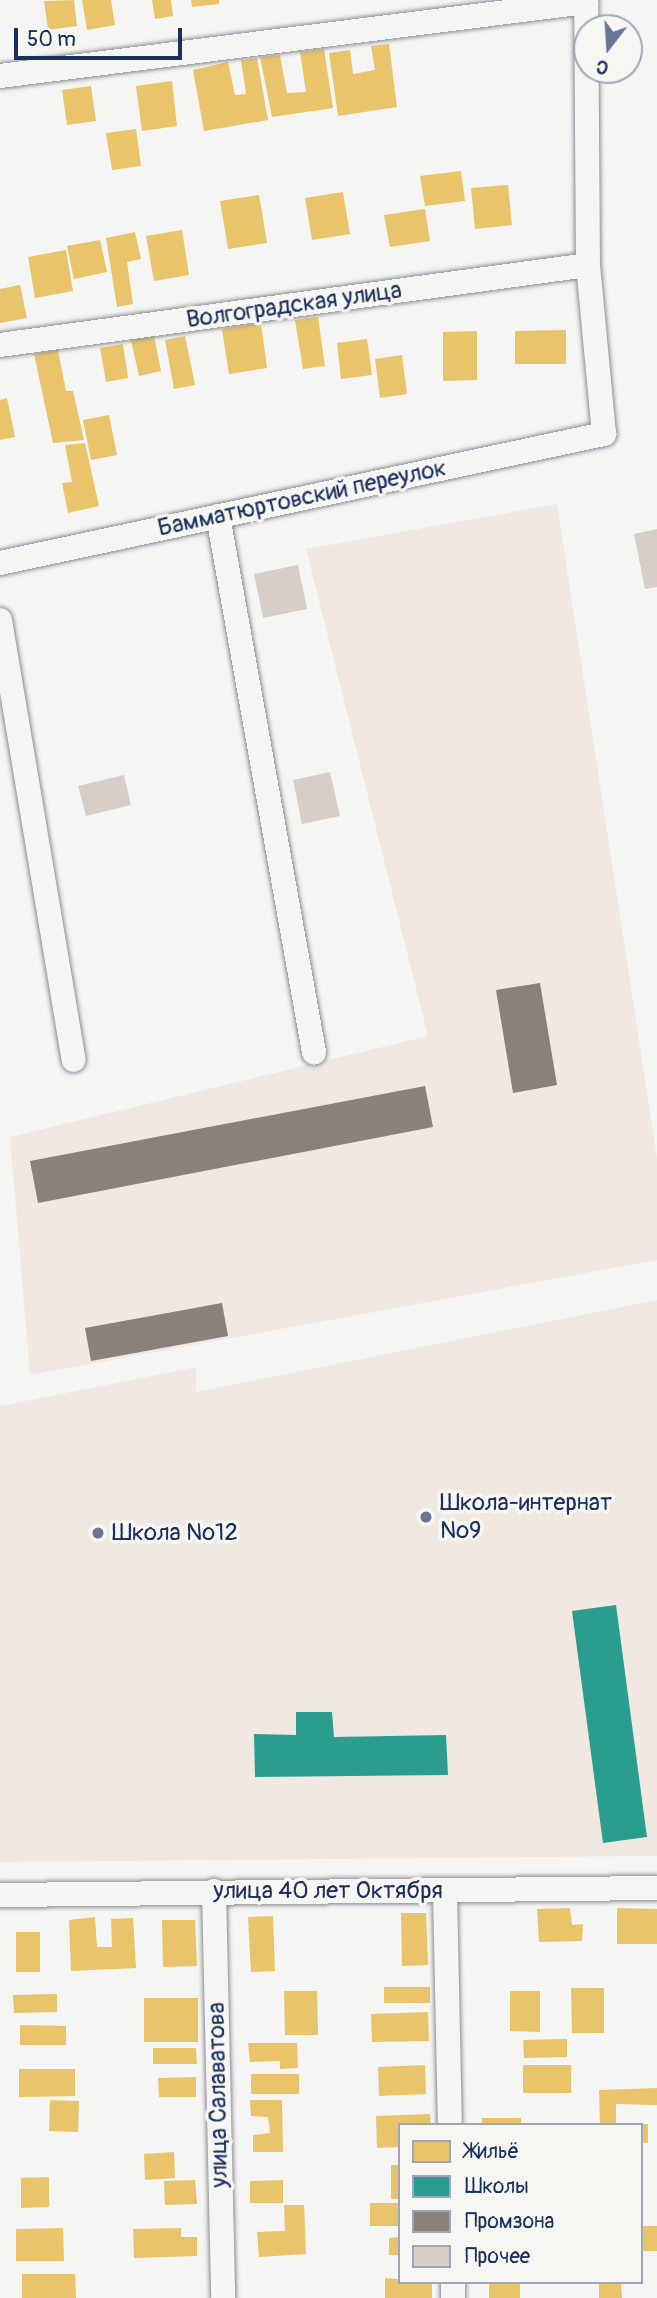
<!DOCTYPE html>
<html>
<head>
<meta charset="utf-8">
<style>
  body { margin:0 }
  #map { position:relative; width:657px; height:2298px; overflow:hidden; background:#f5f5f3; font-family:Pangolin,sans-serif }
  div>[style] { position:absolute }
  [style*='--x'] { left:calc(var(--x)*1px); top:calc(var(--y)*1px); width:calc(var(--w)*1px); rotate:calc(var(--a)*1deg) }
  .built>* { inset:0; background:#f1e9e1 }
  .homes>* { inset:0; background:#e9c46a }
  .schools>* { inset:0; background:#2a9d8f }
  .industry>* { inset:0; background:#8a817c }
  .building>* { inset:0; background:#d8cec8 }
  .roads { filter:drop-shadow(0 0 2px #898d95) drop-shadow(0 0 2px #898d95) }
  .minor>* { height:24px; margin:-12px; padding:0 12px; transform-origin:12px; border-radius:12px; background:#f5f5f3 }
  .dots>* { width:19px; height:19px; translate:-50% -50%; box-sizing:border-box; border:4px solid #f6f6f2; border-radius:50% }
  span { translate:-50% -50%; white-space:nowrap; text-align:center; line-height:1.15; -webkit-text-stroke:7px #f6f6f2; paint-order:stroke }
  .street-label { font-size:24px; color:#1b2f5e }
  .poi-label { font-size:24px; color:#1b2f5e }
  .left { translate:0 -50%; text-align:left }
  .legend { position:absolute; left:398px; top:2123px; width:245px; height:161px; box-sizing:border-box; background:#f6f6f2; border:2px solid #9ea6b7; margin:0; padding:9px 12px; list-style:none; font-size:21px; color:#1b2f5e }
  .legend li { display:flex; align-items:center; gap:14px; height:35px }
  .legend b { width:35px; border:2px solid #9ea6b7 }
  .north { position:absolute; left:573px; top:14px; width:70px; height:70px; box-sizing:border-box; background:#f6f6f2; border:2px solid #9ea6b7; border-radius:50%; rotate:197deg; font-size:19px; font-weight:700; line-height:28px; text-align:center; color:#1b2f5e }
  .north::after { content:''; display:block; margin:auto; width:24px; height:32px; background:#677492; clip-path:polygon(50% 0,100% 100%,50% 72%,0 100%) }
  .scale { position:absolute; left:14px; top:28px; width:168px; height:32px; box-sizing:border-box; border:4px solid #1b2f5e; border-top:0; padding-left:9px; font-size:21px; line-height:24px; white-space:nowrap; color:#1b2f5e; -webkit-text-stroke:5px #f6f6f2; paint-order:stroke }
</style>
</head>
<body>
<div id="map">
  <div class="built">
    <i style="clip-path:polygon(557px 504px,657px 1158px,657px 1260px,30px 1375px,10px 1137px,428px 1036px,306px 549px)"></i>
    <i style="clip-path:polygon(657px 1300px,657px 1856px,0 1862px,0 1406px,196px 1367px,196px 1392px)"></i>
  </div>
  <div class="homes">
    <i style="clip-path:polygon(74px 0,77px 26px,48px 30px,44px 1px)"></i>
    <i style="clip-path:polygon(82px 0,111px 0,115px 25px,87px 30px)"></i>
    <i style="clip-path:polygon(152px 0,171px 0,173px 16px,155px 19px)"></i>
    <i style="clip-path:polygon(191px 0,219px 0,219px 4px,192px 7px)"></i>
    <i style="clip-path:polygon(389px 44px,397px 107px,338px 116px,329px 53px,350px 50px,353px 74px,375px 70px,371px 46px)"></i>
    <i style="clip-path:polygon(324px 49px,333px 108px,272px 117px,260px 57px,280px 55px,287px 93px,306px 92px,300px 52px)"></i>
    <i style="clip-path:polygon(257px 58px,268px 120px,204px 131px,193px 70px,228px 62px,235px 95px,246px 94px,241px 60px)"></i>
    <i style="clip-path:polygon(172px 81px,177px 126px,142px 131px,136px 86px)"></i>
    <i style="clip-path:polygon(91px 86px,96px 121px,67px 125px,62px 90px)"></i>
    <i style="clip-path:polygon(136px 129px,141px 166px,112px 170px,106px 133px)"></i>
    <i style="clip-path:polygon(461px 171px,465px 201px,425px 206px,420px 176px)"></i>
    <i style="clip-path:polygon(508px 185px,512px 225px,475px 229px,471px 188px)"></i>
    <i style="clip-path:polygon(343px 192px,350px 234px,312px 240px,305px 198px)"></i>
    <i style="clip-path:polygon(259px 195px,267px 243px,228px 249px,220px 201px)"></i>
    <i style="clip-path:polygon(425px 209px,430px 241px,390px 247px,384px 215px)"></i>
    <i style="clip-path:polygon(182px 230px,189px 275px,154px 281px,146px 236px)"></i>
    <i style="clip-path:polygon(135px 232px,141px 259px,127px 262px,133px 304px,117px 307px,106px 238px)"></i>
    <i style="clip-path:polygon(100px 240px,107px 272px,74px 279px,67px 246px)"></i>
    <i style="clip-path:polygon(66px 250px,73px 291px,35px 298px,28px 257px)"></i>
    <i style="clip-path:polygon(20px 285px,27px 318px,0 323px,0 289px)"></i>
    <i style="clip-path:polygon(318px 317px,325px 366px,303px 369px,295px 320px)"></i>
    <i style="clip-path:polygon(261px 323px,267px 368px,229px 374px,222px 329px)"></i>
    <i style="clip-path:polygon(566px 330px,566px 364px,515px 364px,515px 331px)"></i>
    <i style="clip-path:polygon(477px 331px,477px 380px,443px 381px,443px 332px)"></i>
    <i style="clip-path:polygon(154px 336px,161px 371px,139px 376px,131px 340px)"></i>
    <i style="clip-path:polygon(185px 336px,195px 385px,174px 389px,165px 340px)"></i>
    <i style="clip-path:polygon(367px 339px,372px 375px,341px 379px,337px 343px)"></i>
    <i style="clip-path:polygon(123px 344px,128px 378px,106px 382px,100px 348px)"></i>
    <i style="clip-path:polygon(58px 350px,66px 391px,73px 391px,84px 440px,53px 443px,34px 354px)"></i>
    <i style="clip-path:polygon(402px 355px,407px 394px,380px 398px,375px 359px)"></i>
    <i style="clip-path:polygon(7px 398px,15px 437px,0 440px,0 400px)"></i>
    <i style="clip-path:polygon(109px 415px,117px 455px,91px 460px,83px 420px)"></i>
    <i style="clip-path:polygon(85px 443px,99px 506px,68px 513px,62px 483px,72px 482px,65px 445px)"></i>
    <i style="clip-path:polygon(570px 1908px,572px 1925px,583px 1924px,582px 1941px,539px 1942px,537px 1909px)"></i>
    <i style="clip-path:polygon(617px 1908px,657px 1909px,657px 1944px,617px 1944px)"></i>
    <i style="clip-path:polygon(401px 1913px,426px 1913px,428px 1965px,402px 1966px)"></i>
    <i style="clip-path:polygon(273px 1916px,275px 1971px,251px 1972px,248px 1917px)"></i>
    <i style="clip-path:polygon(95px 1917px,97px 1947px,112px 1947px,111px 1919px,133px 1918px,136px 1968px,71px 1971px,69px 1920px)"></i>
    <i style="clip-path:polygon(162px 1920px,195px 1920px,197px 1966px,163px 1967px)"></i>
    <i style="clip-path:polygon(16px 1932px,40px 1932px,40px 1972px,16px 1972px)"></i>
    <i style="clip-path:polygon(384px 1987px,430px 1987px,430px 2003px,384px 2003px)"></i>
    <i style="clip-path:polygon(571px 1988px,604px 1988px,604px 2033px,572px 2033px)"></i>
    <i style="clip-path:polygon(284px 1991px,317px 1991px,318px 2035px,285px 2035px)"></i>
    <i style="clip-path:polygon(510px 1991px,540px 1991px,540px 2032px,510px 2031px)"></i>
    <i style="clip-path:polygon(57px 1994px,57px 2012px,14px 2013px,13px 1995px)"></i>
    <i style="clip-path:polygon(144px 1998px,198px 1998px,198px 2042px,144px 2042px)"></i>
    <i style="clip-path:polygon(428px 2012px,429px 2041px,372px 2042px,371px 2014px)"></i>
    <i style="clip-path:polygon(20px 2025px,66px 2026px,66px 2045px,20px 2045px)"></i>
    <i style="clip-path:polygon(567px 2039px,567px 2057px,524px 2058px,523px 2040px)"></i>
    <i style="clip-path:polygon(248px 2043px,297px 2043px,298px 2068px,280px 2069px,280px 2061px,250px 2062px)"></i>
    <i style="clip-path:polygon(153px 2048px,196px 2048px,197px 2064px,153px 2064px)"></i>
    <i style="clip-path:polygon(425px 2065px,426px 2094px,379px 2096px,378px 2067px)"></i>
    <i style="clip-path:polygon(523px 2065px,571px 2065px,571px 2093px,523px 2093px)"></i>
    <i style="clip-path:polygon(19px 2069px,75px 2069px,75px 2096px,19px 2097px)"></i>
    <i style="clip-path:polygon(251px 2074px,299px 2074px,299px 2094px,251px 2094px)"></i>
    <i style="clip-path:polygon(196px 2077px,196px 2097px,159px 2097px,158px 2078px)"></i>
    <i style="clip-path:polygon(657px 2088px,657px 2105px,616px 2104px,616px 2125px,600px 2125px,599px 2090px)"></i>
    <i style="clip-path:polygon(50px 2100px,79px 2101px,78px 2132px,49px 2131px)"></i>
    <i style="clip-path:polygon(250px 2100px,282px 2100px,283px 2152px,253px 2152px,253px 2135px,270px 2133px,268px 2117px,251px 2116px)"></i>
    <i style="clip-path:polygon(430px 2114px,431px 2125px,400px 2125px,400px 2147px,377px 2148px,376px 2116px)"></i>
    <i style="clip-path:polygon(482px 2118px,521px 2118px,521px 2125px,482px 2125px)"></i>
    <i style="clip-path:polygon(641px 2124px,648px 2124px,648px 2143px,641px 2143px)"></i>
    <i style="clip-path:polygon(174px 2152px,175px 2178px,145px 2180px,144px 2154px)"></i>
    <i style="clip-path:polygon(391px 2165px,400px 2165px,400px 2199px,391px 2199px)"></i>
    <i style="clip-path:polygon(49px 2177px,49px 2207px,21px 2208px,21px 2178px)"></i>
    <i style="clip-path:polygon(195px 2180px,197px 2204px,165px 2205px,164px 2181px)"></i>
    <i style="clip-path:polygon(283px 2180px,283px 2203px,250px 2203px,250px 2181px)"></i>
    <i style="clip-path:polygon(370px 2203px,400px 2203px,400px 2226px,370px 2226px)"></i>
    <i style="clip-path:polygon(284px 2205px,304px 2205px,306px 2254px,259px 2257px,257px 2232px,285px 2231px)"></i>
    <i style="clip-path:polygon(641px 2226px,657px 2226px,657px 2251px,641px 2251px)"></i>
    <i style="clip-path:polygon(63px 2228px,64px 2261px,16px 2261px,16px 2229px)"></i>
    <i style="clip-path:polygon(181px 2228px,181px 2237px,197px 2237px,197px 2256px,134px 2258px,133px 2229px)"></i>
    <i style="clip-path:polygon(400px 2237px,400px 2255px,389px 2255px,389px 2238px)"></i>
    <i style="clip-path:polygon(22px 2274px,75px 2274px,76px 2298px,22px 2298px)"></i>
    <i style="clip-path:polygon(385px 2278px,432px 2282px,432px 2298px,385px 2298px)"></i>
    <i style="clip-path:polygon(599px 2282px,621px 2282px,622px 2298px,599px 2298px)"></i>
    <i style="clip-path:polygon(489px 2284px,520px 2284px,520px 2298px,489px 2298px)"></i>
  </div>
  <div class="schools">
    <i style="clip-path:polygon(616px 1605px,647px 1837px,603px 1843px,572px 1611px)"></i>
    <i style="clip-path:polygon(296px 1712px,332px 1712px,334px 1737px,446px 1735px,448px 1775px,255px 1777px,254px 1734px,296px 1735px)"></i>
  </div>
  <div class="industry">
    <i style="clip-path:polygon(540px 983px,557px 1085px,513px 1093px,496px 990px)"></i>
    <i style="clip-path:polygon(425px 1086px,433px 1127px,38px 1203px,30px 1161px)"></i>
    <i style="clip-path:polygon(222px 1303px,228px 1336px,91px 1361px,85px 1328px)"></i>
  </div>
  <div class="building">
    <i style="clip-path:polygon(657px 529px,657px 587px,645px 589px,634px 534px)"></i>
    <i style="clip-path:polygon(298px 565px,307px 609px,263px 618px,254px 574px)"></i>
    <i style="clip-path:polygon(330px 772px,340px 816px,302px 824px,293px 780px)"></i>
    <i style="clip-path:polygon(124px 775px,131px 805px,86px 816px,78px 786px)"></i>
  </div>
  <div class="roads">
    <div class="minor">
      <i style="--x:0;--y:76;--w:591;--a:-7.2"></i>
      <i style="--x:0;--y:345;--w:593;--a:-7.75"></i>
      <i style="--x:218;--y:516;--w:545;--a:79.85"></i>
      <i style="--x:0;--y:563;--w:618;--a:-12.06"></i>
      <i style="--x:604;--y:434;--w:170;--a:-95.4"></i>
      <i style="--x:588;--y:265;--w:265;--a:-90.4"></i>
      <i style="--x:0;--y:620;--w:446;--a:80.5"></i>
      <i style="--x:214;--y:1891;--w:407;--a:88.7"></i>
      <i style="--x:445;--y:1891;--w:234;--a:88.8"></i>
      <i style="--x:0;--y:1895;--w:657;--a:-0.61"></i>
      <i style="--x:453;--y:2282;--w:16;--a:90"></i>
    </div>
  </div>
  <div class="dots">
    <i style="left:426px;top:1517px;background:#677492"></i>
    <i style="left:98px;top:1533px;background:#677492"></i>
  </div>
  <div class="street-label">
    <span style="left:294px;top:305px;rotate:-8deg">Волгоградская улица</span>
    <span style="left:302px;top:498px;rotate:-12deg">Бамматюртовский переулок</span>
    <span style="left:328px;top:1891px">улица 40 лет Октября</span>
    <span style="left:218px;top:2095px;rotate:-91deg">улица Салаватова</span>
  </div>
  <div class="poi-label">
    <span class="left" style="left:440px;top:1517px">Школа-интернат<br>№9</span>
    <span class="left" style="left:112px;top:1533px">Школа №12</span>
  </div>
  <ul class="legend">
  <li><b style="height:19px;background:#e9c46a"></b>Жильё</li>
  <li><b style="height:19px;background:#2a9d8f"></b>Школы</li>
  <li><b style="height:19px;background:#8a817c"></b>Промзона</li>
  <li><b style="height:19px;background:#d8cec8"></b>Прочее</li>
  </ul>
  <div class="north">С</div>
  <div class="scale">50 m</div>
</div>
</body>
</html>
